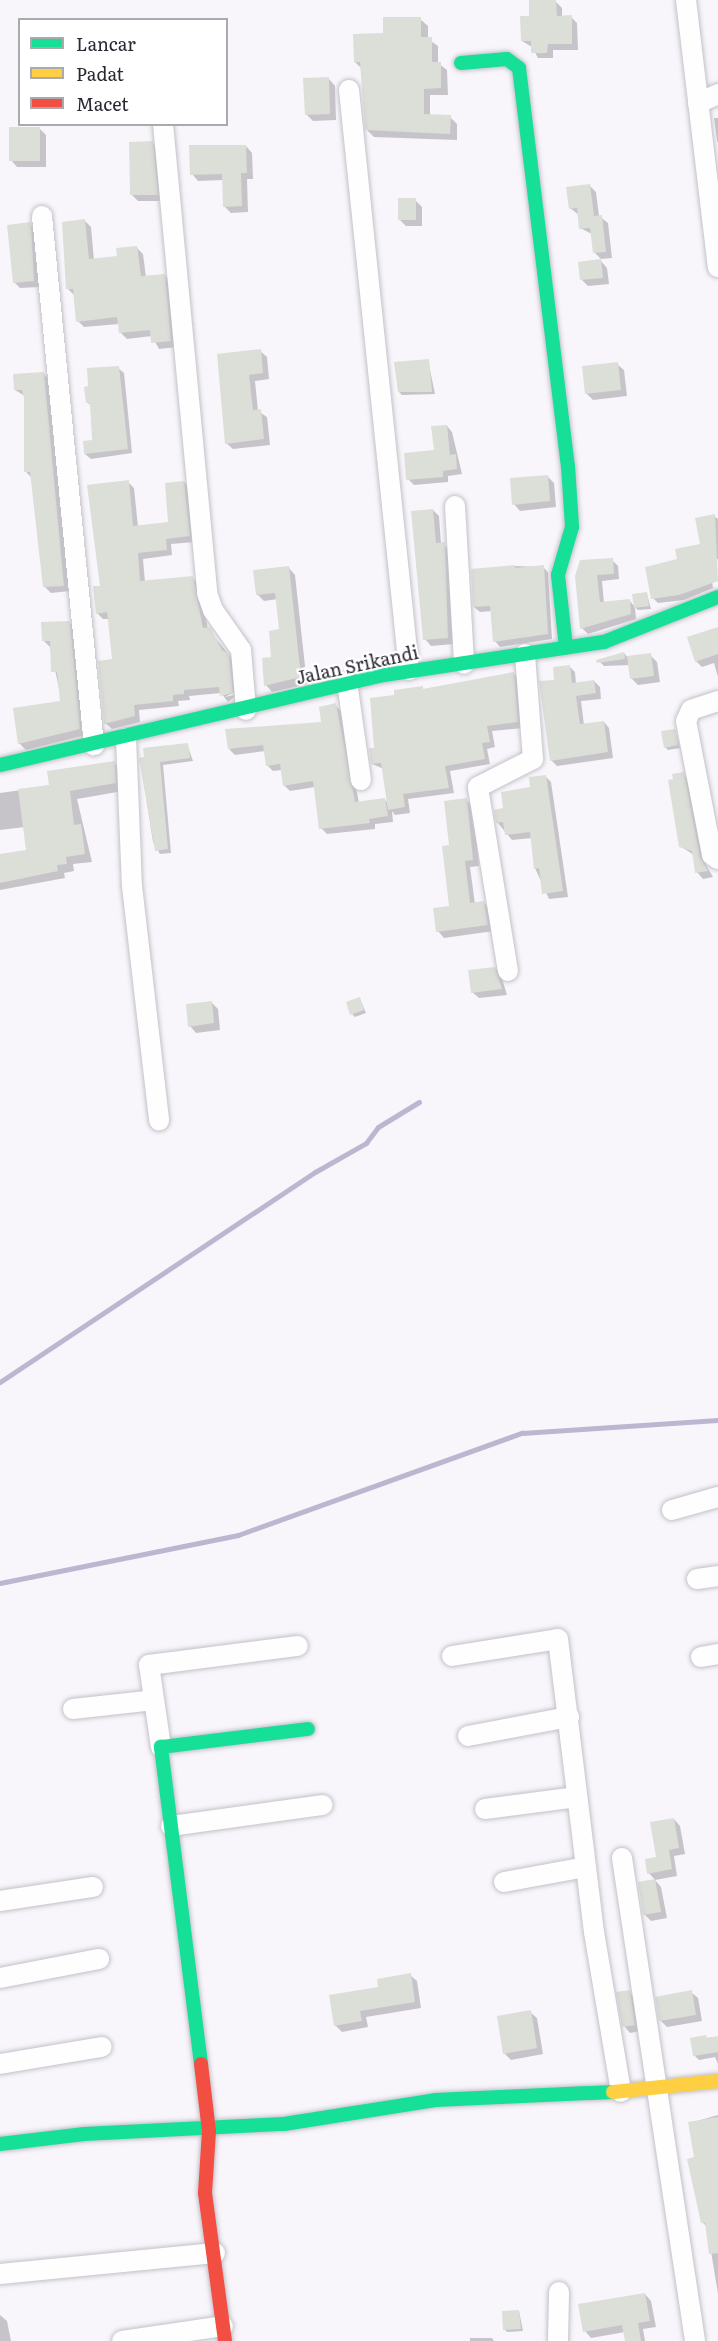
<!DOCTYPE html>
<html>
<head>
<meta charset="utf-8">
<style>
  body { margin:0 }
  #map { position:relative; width:718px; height:2341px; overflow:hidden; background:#f8f6fb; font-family:Literata,serif }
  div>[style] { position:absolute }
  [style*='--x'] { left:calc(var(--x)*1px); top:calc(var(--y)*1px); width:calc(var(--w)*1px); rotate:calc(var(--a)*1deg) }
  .shadow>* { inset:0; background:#0003 }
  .stream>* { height:5px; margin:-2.5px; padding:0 2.5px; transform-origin:2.5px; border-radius:2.5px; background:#beb6d0 }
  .building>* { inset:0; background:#dcded8 }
  .roads { filter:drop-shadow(0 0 2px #c3c1c8) drop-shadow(0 0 2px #c3c1c8) }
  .street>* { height:20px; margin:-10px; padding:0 10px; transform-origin:10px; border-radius:10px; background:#fefefe }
  .fast>* { height:14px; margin:-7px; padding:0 7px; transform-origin:7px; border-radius:7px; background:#16e098 }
  .slow>* { height:14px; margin:-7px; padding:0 7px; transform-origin:7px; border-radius:7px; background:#ffcf43 }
  .jam>* { height:14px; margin:-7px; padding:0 7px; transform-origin:7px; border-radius:7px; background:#f24e42 }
  span { translate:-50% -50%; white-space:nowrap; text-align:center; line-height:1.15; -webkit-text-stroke:4.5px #fff; paint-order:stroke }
  .street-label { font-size:18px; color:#2a2733 }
  .legend { position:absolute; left:18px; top:18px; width:210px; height:108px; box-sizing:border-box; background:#fff; border:2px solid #aaa9ad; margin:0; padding:8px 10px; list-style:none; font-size:18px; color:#2a2733 }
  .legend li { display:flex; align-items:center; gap:12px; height:30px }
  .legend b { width:30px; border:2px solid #aaa9ad }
</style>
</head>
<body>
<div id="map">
  <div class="shadow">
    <i style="clip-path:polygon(556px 2px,562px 8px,562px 17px,571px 17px,577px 23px,578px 50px,553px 50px,553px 58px,538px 58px,532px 47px,522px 41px,530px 17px)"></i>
    <i style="clip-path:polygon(420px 19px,428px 26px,428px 39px,438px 46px,438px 63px,447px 70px,448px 95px,430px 95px,430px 116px,450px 117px,457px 124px,457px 140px,374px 137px,367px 130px,362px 69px,355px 62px,384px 35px)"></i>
    <i style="clip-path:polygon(329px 79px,335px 86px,336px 120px,313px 121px,306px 114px)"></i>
    <i style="clip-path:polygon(714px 118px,718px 118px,718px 143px,717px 141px)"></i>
    <i style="clip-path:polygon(40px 129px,46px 135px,46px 167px,17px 167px,11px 160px)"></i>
    <i style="clip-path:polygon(152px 143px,159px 149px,163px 201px,138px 201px,132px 195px)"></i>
    <i style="clip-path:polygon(246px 146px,252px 153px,253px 179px,247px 179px,248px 212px,231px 213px,224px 206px,223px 180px,198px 181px,192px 174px)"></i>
    <i style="clip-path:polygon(590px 186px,596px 192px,599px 216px,608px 223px,612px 258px,601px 259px,594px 252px,592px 234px,580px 228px,579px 215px,570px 208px)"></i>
    <i style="clip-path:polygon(415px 200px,422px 207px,422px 226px,406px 226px,400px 220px)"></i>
    <i style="clip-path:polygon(85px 221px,91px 227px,94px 260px,119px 258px,137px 248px,143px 254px,146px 277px,164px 275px,171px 282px,177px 347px,159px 349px,152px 336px,127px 339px,120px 332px,119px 324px,84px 327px,78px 321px,74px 295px,68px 289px)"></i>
    <i style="clip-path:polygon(30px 224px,36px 230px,39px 287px,20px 288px,14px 282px)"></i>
    <i style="clip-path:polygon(601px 261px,607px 268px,609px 284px,588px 286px,582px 280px)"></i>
    <i style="clip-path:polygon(260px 351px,267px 357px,269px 379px,255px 381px,258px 411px,267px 417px,270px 445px,233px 449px,226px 443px,219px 355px)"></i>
    <i style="clip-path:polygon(428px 360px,435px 394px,402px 395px,399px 392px)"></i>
    <i style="clip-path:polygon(617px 364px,624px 370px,627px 396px,593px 400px,586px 393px)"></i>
    <i style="clip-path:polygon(118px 368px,124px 373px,132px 453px,91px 459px,85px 454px,93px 442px,92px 406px,88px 403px)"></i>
    <i style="clip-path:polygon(44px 374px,50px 380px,70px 591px,51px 593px,44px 586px,32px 478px,26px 472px,25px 396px,15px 390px)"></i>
    <i style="clip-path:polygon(447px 426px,452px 432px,462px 474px,448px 476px,448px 482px,414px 485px,408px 479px,436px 452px)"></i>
    <i style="clip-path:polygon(547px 476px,554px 483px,556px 507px,520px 511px,514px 504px)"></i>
    <i style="clip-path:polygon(128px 482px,134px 488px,138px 527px,169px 524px,184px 482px,190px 488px,195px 542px,171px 544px,172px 555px,143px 559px,145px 582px,192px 578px,199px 584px,208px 629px,235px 662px,237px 691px,225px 697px,238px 694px,228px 702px,221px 693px,189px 696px,190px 700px,178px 701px,179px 706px,139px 710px,140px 722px,112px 729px,105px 723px,114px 661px,109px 619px,103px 619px,97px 613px)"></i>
    <i style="clip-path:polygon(433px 510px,439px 516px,441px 544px,451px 550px,454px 644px,431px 646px,425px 639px)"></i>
    <i style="clip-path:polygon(714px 516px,718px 519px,718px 559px,709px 561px,713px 588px,684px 600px,658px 603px,653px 598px,679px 560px,702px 545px)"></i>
    <i style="clip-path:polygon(612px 560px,618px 566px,619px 579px,602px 581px,604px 603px,629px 600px,635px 607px,647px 594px,651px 609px,638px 610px,635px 607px,636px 619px,588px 634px,582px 628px,576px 577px)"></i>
    <i style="clip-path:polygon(514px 566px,543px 567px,548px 572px,552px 639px,500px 647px,495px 641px,492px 611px,480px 612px,474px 607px)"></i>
    <i style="clip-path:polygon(289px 568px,295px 575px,307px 684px,272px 692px,266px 685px,281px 631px,278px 599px,264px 601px,257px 594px)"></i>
    <i style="clip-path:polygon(69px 622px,76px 629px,86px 735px,26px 750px,19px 743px,62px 702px,50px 647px,44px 641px)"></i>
    <i style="clip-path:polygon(718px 629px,718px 677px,714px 663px,702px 667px,696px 661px)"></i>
    <i style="clip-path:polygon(624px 653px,628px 658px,650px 655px,657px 662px,660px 682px,638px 685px,631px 678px,630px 665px,604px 666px,599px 661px)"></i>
    <i style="clip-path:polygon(569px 666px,575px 672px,576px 684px,594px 681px,600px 687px,601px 699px,581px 701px,584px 725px,604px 722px,609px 728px,613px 758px,557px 766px,551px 760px,541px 683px,556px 681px)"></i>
    <i style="clip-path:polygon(514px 674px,520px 680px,523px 728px,492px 731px,495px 747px,487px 749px,490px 764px,450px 771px,454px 793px,408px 799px,410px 813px,395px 815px,392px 811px,393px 822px,375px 824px,375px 829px,327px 834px,321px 828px,315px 787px,290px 791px,284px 785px,282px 770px,273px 771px,267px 765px,265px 751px,235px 755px,229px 749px,323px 723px,335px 705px,341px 711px,359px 803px,385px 800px,388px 803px,384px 769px,372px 764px,396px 696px,422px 688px,425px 690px)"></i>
    <i style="clip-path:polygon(675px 730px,680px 748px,668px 750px,665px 747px)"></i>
    <i style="clip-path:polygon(187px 744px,193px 761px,163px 765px,171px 853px,160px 854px,153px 842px,140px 759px)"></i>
    <i style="clip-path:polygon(114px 763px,122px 770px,123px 791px,77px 799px,92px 862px,73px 864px,74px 871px,64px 873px,65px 878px,0 890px,0 855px,28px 852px,25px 827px,0 830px,0 793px,50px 786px)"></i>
    <i style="clip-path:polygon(683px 774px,689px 780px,706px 865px,713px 877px,703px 879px,697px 872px,694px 855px,680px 846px)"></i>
    <i style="clip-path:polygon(545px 776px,551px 782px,568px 897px,549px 899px,535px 868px,532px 838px,512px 840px,497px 822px,505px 810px)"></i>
    <i style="clip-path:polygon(466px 800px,473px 806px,479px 866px,470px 867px,475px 904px,484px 903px,491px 910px,494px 931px,444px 938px,438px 931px,451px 907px,451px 846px)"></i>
    <i style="clip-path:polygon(495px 968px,501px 975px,507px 995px,479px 998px,472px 992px)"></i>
    <i style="clip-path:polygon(360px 999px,366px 1013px,355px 1017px,352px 1014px)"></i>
    <i style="clip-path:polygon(211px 1002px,218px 1009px,220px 1030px,196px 1033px,190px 1026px)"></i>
    <i style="clip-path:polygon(674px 1819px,680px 1826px,685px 1854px,674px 1856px,677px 1876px,655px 1880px,649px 1873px)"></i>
    <i style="clip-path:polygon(655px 1880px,661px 1887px,667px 1918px,651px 1921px,644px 1914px)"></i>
    <i style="clip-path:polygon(410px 1975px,417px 1981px,421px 2008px,366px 2017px,368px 2027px,342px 2032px,335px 2025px)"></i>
    <i style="clip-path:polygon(629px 1992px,636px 1998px,641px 2031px,630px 2033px,624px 2026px)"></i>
    <i style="clip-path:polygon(691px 1992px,698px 1998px,702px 2021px,667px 2027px,660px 2020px)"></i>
    <i style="clip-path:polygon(530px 2012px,537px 2018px,543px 2054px,511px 2060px,504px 2053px)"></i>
    <i style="clip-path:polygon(718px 2037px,718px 2064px,715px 2057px,699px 2060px,694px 2055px,691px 2039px)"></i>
    <i style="clip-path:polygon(718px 2115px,718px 2294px,707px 2227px,703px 2223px,690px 2123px)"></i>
    <i style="clip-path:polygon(645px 2294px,651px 2301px,656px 2327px,643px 2329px,645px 2341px,626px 2341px,625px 2332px,591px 2338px,585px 2331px)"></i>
    <i style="clip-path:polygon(519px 2311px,523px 2331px,507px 2332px,504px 2329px)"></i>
    <i style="clip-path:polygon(0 2315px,7px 2321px,11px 2341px,0 2341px)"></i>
    <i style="clip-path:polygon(470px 2338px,492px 2338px,494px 2341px,470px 2341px)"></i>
  </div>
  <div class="stream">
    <i style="--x:0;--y:1382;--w:379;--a:-33.7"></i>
    <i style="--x:315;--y:1172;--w:59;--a:-29.6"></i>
    <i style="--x:366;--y:1143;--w:20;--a:-53"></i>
    <i style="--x:378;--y:1127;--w:48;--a:-31.4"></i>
    <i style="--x:0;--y:1583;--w:243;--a:-11.4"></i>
    <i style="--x:238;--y:1535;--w:302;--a:-19.8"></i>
    <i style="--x:522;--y:1433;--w:196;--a:-3.8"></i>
  </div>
  <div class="building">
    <i style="clip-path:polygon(529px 0,556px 0,557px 16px,572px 15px,572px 44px,548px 44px,547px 53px,531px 53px,531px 41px,521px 41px,520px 16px,529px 16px)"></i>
    <i style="clip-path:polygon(383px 17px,421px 17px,421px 37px,432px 37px,432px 62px,441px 62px,441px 88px,424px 89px,424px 114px,451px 115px,450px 134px,365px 130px,360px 62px,354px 62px,353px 34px,383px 33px)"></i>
    <i style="clip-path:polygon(329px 77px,330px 114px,305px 115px,303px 78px)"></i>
    <i style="clip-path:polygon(9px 127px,40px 127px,40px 161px,9px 161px)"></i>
    <i style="clip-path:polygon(153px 141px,158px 195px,130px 195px,129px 142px)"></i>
    <i style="clip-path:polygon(189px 145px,246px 145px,247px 173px,241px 173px,242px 206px,223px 207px,222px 174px,190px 175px)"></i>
    <i style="clip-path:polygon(590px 184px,594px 216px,602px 215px,606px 252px,593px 253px,590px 228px,579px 229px,577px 208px,569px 209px,566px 187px)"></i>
    <i style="clip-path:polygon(398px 198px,416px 198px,416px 220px,398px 220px)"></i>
    <i style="clip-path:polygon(85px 219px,89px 259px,117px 256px,116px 248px,137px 246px,141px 276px,165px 274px,171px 341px,151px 343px,150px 330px,119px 333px,117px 317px,76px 322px,73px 289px,66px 289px,62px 222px)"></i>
    <i style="clip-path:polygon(31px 222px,34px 281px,13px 283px,7px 225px)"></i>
    <i style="clip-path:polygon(601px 259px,603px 278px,580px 280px,578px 262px)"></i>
    <i style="clip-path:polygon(261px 349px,263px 373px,249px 375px,253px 410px,261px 409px,264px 439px,225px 444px,217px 354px)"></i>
    <i style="clip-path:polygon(429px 359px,432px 392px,398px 392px,394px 362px)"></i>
    <i style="clip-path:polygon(618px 362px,621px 390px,585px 394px,582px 366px)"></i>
    <i style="clip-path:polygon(119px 366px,128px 449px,84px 454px,83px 441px,92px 440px,90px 403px,86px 403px,84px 387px,88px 386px,87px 368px)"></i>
    <i style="clip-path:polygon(44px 372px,64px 586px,43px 587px,30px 472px,24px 472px,24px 397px,22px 390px,14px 390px,13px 374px)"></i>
    <i style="clip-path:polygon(447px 425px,450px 455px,456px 454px,457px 469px,443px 471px,443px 477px,406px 480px,404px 453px,434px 450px,431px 426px)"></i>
    <i style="clip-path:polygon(548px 475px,550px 501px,512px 505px,510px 478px)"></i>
    <i style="clip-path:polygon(129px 480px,133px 526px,168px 522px,165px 483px,184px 481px,190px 536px,166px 539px,167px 550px,138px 553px,140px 581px,193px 576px,203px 628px,210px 627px,222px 650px,229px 654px,233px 693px,220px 696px,219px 687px,184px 690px,184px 694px,173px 695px,173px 701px,134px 705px,135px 716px,104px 724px,98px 661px,112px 659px,107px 612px,96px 614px,93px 586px,100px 586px,87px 485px)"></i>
    <i style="clip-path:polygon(433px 509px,436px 543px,445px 542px,448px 638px,423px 640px,411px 511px)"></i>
    <i style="clip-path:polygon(715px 514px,718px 581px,679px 595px,651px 599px,645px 567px,677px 559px,675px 549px,700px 544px,695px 518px)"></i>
    <i style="clip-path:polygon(613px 558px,614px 574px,597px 575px,600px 602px,630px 599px,631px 614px,580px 629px,575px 576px,580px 560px)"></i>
    <i style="clip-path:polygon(515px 565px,515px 568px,544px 565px,548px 634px,493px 642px,490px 606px,473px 607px,471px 569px)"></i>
    <i style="clip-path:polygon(289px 566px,301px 677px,264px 686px,262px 658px,271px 657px,269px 631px,279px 629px,275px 593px,256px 595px,253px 570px)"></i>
    <i style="clip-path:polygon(647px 592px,649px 606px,634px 608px,632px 594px)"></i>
    <i style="clip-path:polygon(70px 621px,80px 729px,18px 744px,13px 708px,60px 701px,57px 672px,51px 672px,50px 641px,42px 641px,41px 622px)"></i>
    <i style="clip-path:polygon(718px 627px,718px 654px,695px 662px,687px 637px)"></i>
    <i style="clip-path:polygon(624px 652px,625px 659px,597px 663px,596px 660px)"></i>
    <i style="clip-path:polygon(651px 653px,654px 676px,630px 679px,627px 656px)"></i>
    <i style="clip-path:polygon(570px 665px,572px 683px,594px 680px,596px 693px,576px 696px,580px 724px,604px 721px,608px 752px,550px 761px,539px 681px,554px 680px,553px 667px)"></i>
    <i style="clip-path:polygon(514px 672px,518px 722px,487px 726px,490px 742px,482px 743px,485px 759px,445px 766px,449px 788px,403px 794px,405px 807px,388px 810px,381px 763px,371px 764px,369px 748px,374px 748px,370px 698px,394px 695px,394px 690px,423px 686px,423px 689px)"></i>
    <i style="clip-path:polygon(336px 703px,355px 802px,385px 798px,388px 816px,369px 819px,370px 823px,319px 829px,313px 781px,283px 786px,280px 764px,266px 766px,263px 745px,228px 749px,225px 729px,321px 722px,319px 707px)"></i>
    <i style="clip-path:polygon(675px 729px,678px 745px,664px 748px,661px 731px)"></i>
    <i style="clip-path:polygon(188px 743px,190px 758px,160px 762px,168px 849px,155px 851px,139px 758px,144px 757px,143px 748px)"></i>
    <i style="clip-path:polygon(115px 761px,116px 783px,70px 791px,74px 825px,81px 824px,85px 854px,66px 857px,67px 864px,57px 865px,58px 871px,0 883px,0 854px,26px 850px,18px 789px,49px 785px,47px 771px)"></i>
    <i style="clip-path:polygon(684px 772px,700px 857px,708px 871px,695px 873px,692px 851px,679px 847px,668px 780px,673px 779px,672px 774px)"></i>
    <i style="clip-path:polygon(546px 775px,563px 891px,542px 894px,539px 868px,534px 869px,530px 832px,505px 835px,503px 822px,496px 823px,494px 810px,503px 808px,501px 792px,530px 787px,529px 777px)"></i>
    <i style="clip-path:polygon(467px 798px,473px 860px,465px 861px,470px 903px,484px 901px,488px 925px,436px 932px,433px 908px,449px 906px,442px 846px,449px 845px,444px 801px)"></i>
    <i style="clip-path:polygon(495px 967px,502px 989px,471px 993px,468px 970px)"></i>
    <i style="clip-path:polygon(360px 997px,364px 1010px,350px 1015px,346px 1002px)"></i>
    <i style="clip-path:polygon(212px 1001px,214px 1023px,188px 1027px,186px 1004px)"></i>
    <i style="clip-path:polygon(674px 1818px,679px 1848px,669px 1850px,672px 1869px,647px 1874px,645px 1859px,656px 1857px,650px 1822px)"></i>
    <i style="clip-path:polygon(655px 1879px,661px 1912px,643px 1915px,638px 1882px)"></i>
    <i style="clip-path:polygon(411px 1973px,415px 2002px,360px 2011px,362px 2021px,334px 2026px,329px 1995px,378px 1987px,377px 1979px)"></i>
    <i style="clip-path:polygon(630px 1990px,635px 2025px,622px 2027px,616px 1992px)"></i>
    <i style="clip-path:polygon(692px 1990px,696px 2015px,659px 2021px,655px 1997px)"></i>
    <i style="clip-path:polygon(531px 2010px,537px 2048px,503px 2054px,497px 2016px)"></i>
    <i style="clip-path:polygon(706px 2035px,707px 2038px,718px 2036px,718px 2052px,693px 2056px,690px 2038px)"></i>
    <i style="clip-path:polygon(718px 2117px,718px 2253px,709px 2254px,705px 2223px,701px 2223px,687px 2159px,694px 2157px,688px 2122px)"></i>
    <i style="clip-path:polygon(645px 2293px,650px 2321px,638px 2323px,641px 2341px,625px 2341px,622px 2325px,583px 2332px,578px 2304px)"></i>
    <i style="clip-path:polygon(519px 2310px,521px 2329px,503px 2330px,502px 2311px)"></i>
  </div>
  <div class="roads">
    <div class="street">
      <i style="--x:686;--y:0;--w:269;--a:83.2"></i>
      <i style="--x:349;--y:90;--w:583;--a:84.09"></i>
      <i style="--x:698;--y:103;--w:22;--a:-24"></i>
      <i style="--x:163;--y:124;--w:471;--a:84.6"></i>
      <i style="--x:207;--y:593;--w:18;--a:71"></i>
      <i style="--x:213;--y:610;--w:49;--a:55"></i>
      <i style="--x:241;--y:650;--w:60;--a:85.2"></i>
      <i style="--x:42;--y:216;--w:532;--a:84.39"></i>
      <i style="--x:455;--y:506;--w:158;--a:86.7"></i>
      <i style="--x:347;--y:682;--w:99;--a:81.9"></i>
      <i style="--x:718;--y:701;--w:28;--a:162"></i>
      <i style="--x:691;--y:710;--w:12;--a:114"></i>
      <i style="--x:686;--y:721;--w:136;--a:79"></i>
      <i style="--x:712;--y:855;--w:7;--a:34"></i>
      <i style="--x:126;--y:738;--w:148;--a:87.7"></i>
      <i style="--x:132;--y:886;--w:236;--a:83.4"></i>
      <i style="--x:508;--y:971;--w:186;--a:-99.3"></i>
      <i style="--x:478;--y:787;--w:62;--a:-27"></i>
      <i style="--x:533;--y:759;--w:105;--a:-94.4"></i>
      <i style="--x:672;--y:1510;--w:48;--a:-15.8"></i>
      <i style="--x:697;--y:1579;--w:21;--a:-8"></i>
      <i style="--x:452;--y:1656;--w:107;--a:-9.1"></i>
      <i style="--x:558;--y:1639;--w:295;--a:83"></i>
      <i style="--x:594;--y:1932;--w:162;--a:80.4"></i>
      <i style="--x:701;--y:1657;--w:17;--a:-10"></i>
      <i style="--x:73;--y:1709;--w:81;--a:-6.3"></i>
      <i style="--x:468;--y:1736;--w:103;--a:-10.7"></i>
      <i style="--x:161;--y:1747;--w:83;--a:-98.3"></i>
      <i style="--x:149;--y:1665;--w:150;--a:-7.3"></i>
      <i style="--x:485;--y:1809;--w:93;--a:-7.4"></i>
      <i style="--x:171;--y:1826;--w:153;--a:-7.9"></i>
      <i style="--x:622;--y:1858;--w:488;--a:81.4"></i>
      <i style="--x:504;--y:1882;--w:83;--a:-10.4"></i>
      <i style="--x:0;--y:1901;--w:94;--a:-8.6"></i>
      <i style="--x:0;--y:1978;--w:101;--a:-10.9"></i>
      <i style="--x:0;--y:2064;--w:103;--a:-9.5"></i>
      <i style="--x:0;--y:2274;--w:216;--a:-5.6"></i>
      <i style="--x:122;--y:2341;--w:102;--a:-8.4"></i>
      <i style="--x:558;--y:2341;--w:49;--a:-88.8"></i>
    </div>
    <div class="fast">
      <i style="--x:461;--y:63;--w:46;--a:-5"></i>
      <i style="--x:507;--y:59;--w:15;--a:37"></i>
      <i style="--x:519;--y:68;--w:401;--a:83"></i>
      <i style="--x:568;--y:466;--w:61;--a:86.2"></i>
      <i style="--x:572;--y:527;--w:50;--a:106.3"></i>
      <i style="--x:558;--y:575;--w:73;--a:83.7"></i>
      <i style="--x:0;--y:765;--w:388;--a:-13.2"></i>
      <i style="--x:378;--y:676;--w:229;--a:-8.6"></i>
      <i style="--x:604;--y:642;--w:123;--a:-21.5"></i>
      <i style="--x:201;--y:2064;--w:320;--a:-97.2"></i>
      <i style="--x:161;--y:1747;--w:148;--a:-7"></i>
      <i style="--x:0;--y:2144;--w:85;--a:-6.8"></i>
      <i style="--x:84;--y:2134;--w:200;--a:-2.9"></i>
      <i style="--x:284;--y:2124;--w:153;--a:-9"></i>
      <i style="--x:435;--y:2100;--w:178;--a:-2.6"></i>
    </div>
    <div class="slow">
      <i style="--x:613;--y:2092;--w:106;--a:-6"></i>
    </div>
    <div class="jam">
      <i style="--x:201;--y:2064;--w:67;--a:83.2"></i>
      <i style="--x:209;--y:2131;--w:62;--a:93.7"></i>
      <i style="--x:205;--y:2193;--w:149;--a:82.3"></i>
    </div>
  </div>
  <div class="street-label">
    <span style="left:357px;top:665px;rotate:-12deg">Jalan Srikandi</span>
  </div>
  <ul class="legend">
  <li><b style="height:8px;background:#16e098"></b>Lancar</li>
  <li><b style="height:8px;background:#ffcf43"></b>Padat</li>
  <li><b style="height:8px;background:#f24e42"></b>Macet</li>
  </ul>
</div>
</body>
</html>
